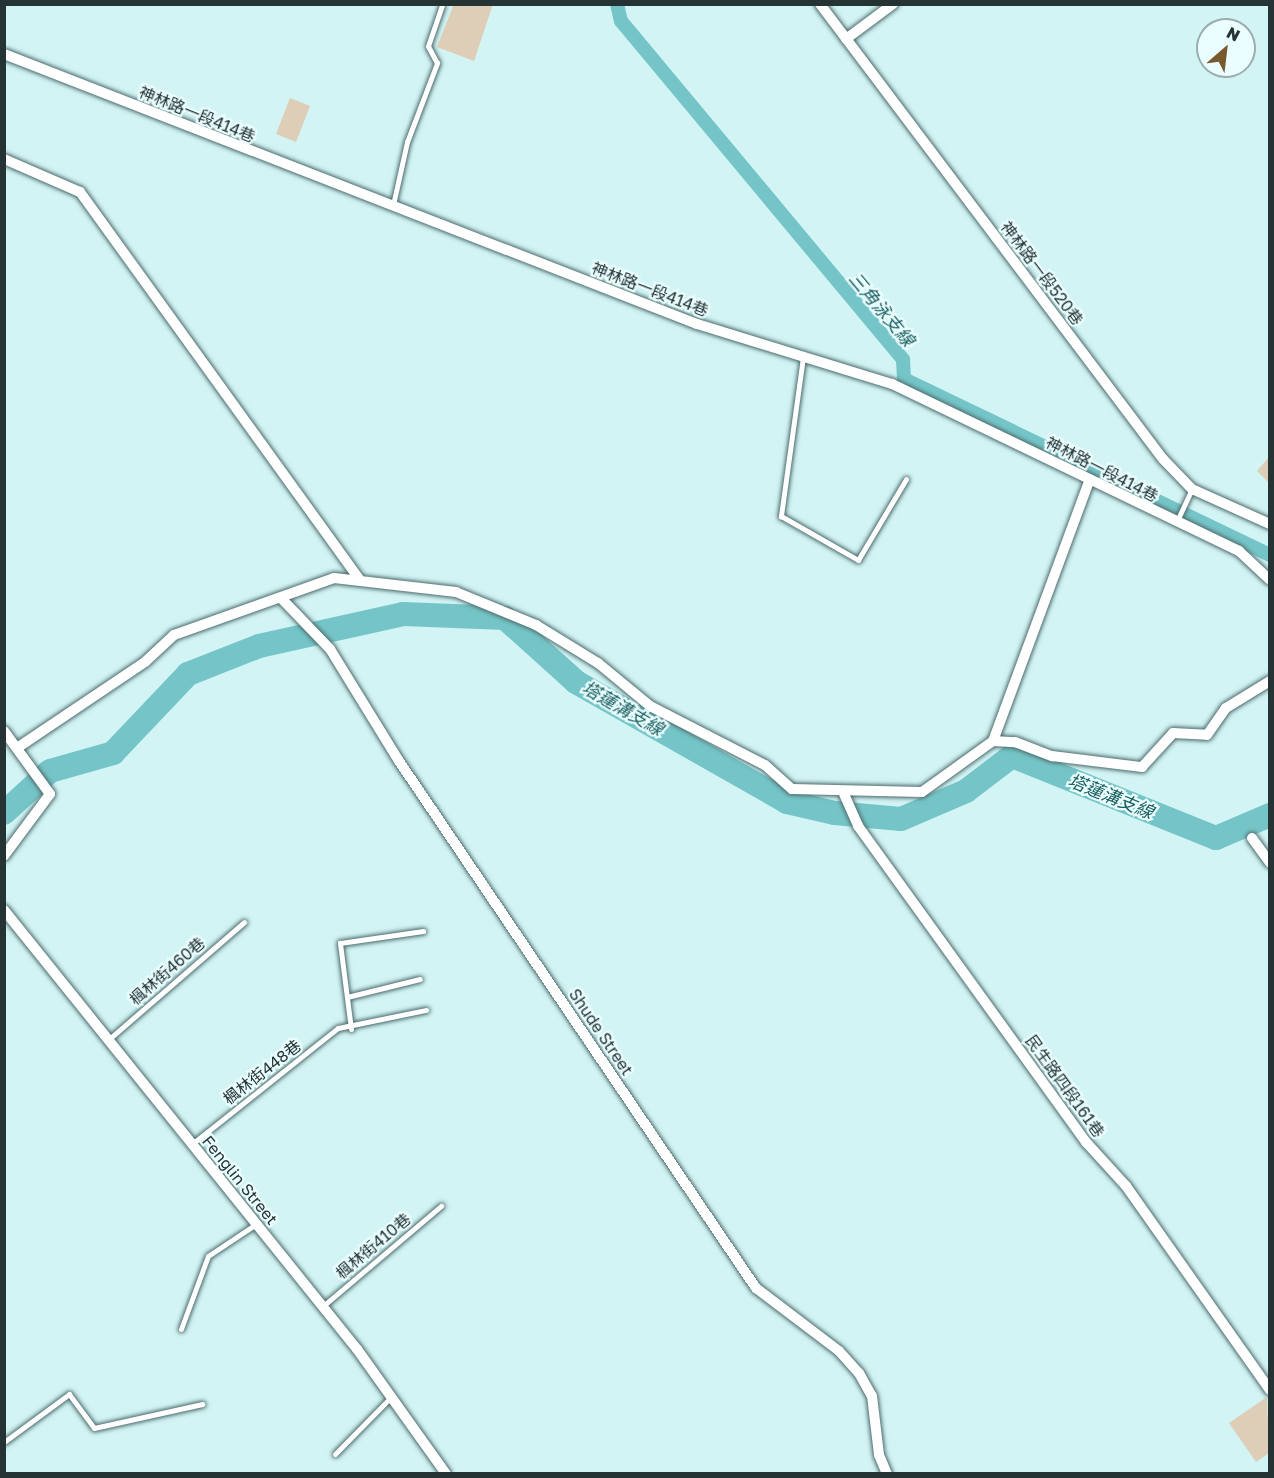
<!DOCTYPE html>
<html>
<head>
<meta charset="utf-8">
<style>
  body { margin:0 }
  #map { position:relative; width:1274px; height:1478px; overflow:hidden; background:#d2f4f5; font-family:"Golos Text","Noto Sans TC",sans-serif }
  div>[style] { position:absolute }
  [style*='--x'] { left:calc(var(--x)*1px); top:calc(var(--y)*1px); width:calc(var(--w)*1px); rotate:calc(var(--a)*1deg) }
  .canal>* { height:14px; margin:-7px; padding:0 7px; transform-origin:7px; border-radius:7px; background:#75c5c8 }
  .river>* { height:24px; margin:-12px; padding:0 12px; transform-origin:12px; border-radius:12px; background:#75c5c8 }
  .building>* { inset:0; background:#decdb7 }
  .roads { filter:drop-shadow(0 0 2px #4d6b6c) drop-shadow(0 0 2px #4d6b6c) }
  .lane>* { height:5px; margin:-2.5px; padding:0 2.5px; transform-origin:2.5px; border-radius:2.5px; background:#fff }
  .street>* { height:10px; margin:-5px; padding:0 5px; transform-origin:5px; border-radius:5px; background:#fff }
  span { translate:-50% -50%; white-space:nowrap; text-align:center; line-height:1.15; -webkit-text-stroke:4.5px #eafeff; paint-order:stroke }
  .street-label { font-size:16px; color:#263334 }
  .water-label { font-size:18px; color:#1b5e60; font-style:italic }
  .frame { position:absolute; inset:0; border:6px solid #263334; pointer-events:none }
  .north { position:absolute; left:1196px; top:18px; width:60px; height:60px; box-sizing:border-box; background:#eafeff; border:2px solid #9cadae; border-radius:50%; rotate:28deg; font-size:16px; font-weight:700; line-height:24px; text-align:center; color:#263334 }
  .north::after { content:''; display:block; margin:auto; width:21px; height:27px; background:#78592e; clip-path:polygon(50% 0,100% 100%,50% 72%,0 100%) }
</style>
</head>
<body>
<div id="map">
  <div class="canal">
    <i style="--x:617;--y:4;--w:17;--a:77"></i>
    <i style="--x:621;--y:21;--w:441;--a:50.2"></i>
    <i style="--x:903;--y:360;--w:19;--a:87"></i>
    <i style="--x:904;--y:379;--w:406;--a:25.7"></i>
  </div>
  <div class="river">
    <i style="--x:4;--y:813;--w:62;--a:-42.4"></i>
    <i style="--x:50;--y:771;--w:66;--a:-15.9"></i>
    <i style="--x:113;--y:753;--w:109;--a:-46.5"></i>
    <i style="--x:188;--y:674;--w:76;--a:-21.5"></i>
    <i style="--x:259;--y:646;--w:148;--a:-12.5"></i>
    <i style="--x:403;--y:614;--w:102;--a:2.2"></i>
    <i style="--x:505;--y:618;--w:96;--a:42"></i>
    <i style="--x:576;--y:682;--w:243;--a:29.6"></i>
    <i style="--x:787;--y:802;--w:49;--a:12.9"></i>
    <i style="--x:835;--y:813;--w:66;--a:5.2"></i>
    <i style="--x:901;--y:819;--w:71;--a:-23.3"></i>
    <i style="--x:966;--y:791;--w:58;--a:-37.3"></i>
    <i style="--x:1012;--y:756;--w:220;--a:21.9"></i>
    <i style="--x:1216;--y:838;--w:59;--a:-23.1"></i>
  </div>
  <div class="building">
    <i style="clip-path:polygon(454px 4px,493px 4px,474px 61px,437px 47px)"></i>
    <i style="clip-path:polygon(290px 98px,310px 106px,296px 142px,276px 134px)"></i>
    <i style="clip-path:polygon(1269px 457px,1269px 483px,1257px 471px)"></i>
    <i style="clip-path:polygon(1267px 1397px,1269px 1453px,1256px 1462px,1229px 1423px)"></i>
  </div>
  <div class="roads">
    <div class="lane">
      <i style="--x:393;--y:205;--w:65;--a:-77.5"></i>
      <i style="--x:407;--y:142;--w:85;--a:-69.2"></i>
      <i style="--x:437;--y:63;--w:19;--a:-118"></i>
      <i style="--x:428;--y:46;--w:43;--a:-71.1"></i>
      <i style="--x:803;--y:357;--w:161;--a:97.9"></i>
      <i style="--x:781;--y:516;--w:89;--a:29.7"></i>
      <i style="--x:858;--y:560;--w:94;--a:-59.3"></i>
      <i style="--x:1176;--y:523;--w:38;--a:-65"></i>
      <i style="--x:347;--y:997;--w:75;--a:-13.9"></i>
      <i style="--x:351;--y:1029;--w:87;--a:-97.3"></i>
      <i style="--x:340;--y:943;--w:84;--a:-8.2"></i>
      <i style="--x:108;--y:1040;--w:180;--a:-40.9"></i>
      <i style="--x:192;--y:1144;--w:186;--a:-38.5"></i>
      <i style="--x:338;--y:1028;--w:90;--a:-11.6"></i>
      <i style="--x:323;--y:1306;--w:155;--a:-40.3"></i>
      <i style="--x:181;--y:1329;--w:78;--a:-69.7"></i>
      <i style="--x:208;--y:1256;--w:58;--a:-33.7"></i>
      <i style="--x:4;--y:1442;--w:81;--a:-36.4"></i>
      <i style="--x:69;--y:1394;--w:42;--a:53.7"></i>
      <i style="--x:94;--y:1428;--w:111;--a:-12.5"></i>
      <i style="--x:335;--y:1454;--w:80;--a:-45.5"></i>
    </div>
    <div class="street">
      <i style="--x:820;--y:4;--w:570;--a:52.99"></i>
      <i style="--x:1163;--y:459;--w:42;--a:46"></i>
      <i style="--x:1192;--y:489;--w:85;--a:24.2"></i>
      <i style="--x:846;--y:39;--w:59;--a:-36.7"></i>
      <i style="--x:4;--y:54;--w:744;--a:21.29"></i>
      <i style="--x:697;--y:324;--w:204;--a:17.1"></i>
      <i style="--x:892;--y:384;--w:385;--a:25.7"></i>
      <i style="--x:1239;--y:551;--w:42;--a:43.1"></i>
      <i style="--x:4;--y:159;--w:83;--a:23.5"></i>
      <i style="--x:80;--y:192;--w:477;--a:54.2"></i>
      <i style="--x:281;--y:598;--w:71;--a:46.1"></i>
      <i style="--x:330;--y:649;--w:132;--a:58.4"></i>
      <i style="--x:399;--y:761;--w:637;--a:55.89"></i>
      <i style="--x:756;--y:1288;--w:104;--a:37.2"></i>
      <i style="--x:839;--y:1351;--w:30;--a:48"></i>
      <i style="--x:859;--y:1373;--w:26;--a:61"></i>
      <i style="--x:872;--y:1396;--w:59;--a:83.2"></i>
      <i style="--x:879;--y:1455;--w:21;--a:67"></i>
      <i style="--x:4;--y:731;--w:78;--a:53.9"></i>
      <i style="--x:50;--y:794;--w:77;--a:126.6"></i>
      <i style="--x:993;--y:741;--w:279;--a:-69.7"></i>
      <i style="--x:17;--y:748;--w:154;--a:-33.9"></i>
      <i style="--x:145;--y:662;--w:40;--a:-43"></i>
      <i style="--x:174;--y:635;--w:170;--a:-19.6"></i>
      <i style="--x:334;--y:578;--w:123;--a:6.5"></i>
      <i style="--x:456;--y:592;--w:87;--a:22.4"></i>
      <i style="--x:536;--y:625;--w:73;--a:31.5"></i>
      <i style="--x:598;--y:663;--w:67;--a:39.6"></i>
      <i style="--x:650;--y:706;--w:129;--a:27.2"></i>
      <i style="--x:765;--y:765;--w:36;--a:42"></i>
      <i style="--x:792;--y:789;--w:130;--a:1.3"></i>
      <i style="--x:922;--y:792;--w:87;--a:-35.7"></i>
      <i style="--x:993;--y:741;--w:22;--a:3"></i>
      <i style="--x:1015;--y:742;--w:40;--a:21"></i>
      <i style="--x:1052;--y:756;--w:91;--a:7"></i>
      <i style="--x:1142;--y:767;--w:46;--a:-47.6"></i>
      <i style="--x:1173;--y:733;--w:34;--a:3"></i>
      <i style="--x:1207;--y:735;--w:33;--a:-55"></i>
      <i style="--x:1226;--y:708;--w:52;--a:-31.5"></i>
      <i style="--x:844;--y:794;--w:35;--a:66"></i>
      <i style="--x:858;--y:826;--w:390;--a:54.2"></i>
      <i style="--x:1086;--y:1142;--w:59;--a:47.7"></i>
      <i style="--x:1126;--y:1186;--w:250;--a:54.8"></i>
      <i style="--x:1252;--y:838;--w:31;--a:54"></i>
      <i style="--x:4;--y:910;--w:563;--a:51.2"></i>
      <i style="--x:357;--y:1349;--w:153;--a:54.5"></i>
    </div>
  </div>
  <div class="street-label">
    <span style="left:197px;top:114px;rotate:22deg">神林路一段414巷</span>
    <span style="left:1042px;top:273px;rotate:53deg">神林路一段520巷</span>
    <span style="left:650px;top:289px;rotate:21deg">神林路一段414巷</span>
    <span style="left:1102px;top:469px;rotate:27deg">神林路一段414巷</span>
    <span style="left:167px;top:971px;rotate:-41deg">楓林街460巷</span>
    <span style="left:601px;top:1032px;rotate:56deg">Shude Street</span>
    <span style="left:262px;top:1072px;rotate:-38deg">楓林街448巷</span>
    <span style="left:1065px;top:1086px;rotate:54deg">民生路四段161巷</span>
    <span style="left:240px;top:1180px;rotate:51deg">Fenglin Street</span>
    <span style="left:373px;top:1246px;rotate:-40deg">楓林街410巷</span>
  </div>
  <div class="water-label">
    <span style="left:882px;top:309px;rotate:50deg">三角泳支線</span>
    <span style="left:623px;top:708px;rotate:30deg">塔蓮溝支線</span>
    <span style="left:1111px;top:796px;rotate:22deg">塔蓮溝支線</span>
  </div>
  <div class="frame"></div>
  <div class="north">N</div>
</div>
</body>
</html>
